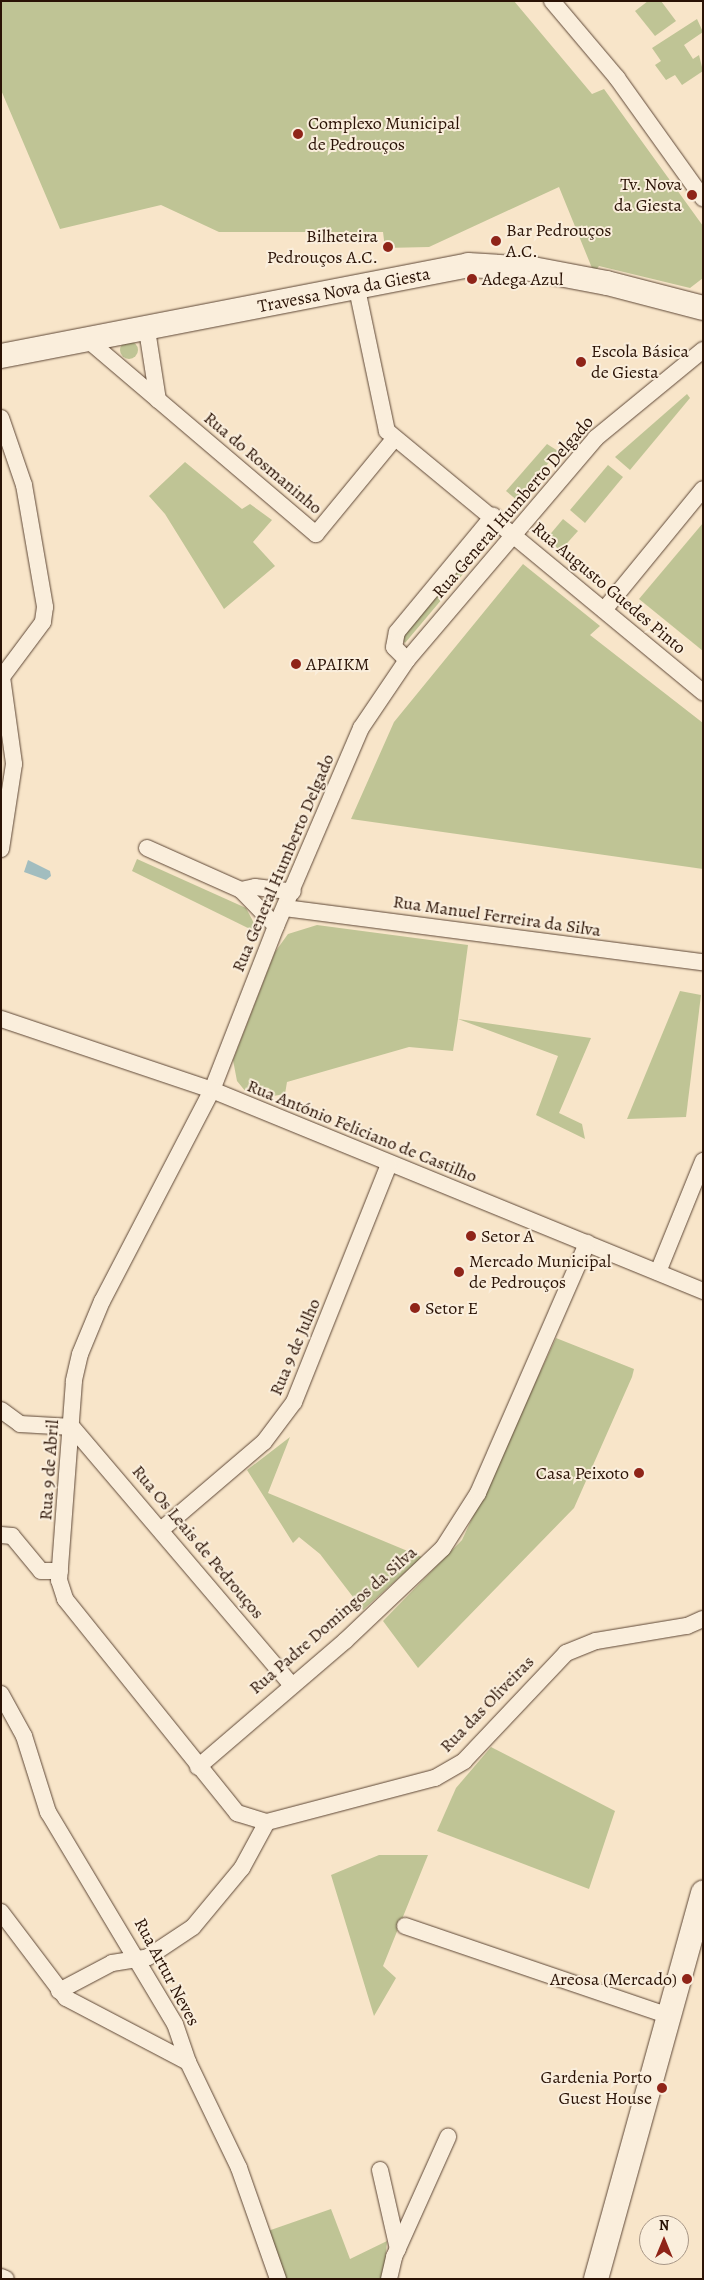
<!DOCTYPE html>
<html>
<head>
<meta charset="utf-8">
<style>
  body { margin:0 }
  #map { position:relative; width:704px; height:2280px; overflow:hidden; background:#f8e5c9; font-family:Alegreya,serif }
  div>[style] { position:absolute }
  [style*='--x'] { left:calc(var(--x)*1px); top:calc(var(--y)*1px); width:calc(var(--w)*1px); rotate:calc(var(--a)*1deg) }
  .green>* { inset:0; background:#bfc495 }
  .round { border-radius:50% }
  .water>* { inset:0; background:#a2bdbf }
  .roads { filter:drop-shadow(0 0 1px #5e4736) drop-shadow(0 0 1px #5e4736) }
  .street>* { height:16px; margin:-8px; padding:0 8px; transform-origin:8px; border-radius:8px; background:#faeedc }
  .secondary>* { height:24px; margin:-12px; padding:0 12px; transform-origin:12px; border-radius:12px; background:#faeedc }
  .dots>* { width:14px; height:14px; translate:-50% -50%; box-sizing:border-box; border:2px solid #faeedc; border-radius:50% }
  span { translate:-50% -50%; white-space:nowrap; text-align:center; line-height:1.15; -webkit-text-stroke:4px #faeedc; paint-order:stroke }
  .poi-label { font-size:18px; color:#2a1205 }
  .left { translate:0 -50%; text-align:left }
  .right { translate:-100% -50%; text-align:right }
  .street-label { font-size:18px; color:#2a1205 }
  .frame { position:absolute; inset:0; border:2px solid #2a1205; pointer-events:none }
  .north { position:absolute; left:639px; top:2215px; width:50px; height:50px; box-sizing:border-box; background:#faeedc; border:1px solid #a79686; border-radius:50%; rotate:0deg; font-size:14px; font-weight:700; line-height:20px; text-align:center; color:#2a1205 }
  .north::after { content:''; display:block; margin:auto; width:18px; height:22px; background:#8f2418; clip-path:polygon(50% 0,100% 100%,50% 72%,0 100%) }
</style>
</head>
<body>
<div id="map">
  <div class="green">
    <i style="clip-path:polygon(1px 1px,514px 1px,592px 94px,604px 89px,703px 226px,703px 278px,690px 288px,599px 266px,594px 273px,559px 187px,429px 247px,385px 248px,383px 232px,219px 232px,161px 205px,60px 229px,1px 90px)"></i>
    <i style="clip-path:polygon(648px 1px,661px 1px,676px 21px,655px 36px,635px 11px)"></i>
    <i style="clip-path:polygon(697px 19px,703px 32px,684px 45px,693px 59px,699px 55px,703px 71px,682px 85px,675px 75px,666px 80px,655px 65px,661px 61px,652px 48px)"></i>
    <i class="round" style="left:120px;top:341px;width:18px;height:18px"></i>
    <i style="clip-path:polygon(687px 394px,690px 398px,630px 470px,615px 457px)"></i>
    <i style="clip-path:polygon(547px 444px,558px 451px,518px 501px,506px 491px)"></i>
    <i style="clip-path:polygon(185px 462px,242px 509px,250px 504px,272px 520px,253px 542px,275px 566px,224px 609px,165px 514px,149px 496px)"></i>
    <i style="clip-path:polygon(608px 465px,623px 477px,585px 523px,570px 510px)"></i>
    <i style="clip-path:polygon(563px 519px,578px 531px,560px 551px,547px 538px)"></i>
    <i style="clip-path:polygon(703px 523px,703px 651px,639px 599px)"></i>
    <i style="clip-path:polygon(490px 531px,496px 535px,405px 643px,401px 639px)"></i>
    <i style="clip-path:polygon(523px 564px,600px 626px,590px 635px,703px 723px,703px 869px,351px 819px,394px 722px)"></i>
    <i style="clip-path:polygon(137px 859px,246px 908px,256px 927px,254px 931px,132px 871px)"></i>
    <i style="clip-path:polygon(317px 925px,468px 945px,458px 1019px,591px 1038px,559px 1113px,582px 1124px,585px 1139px,536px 1115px,558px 1056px,458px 1019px,453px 1051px,409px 1047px,287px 1082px,285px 1094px,273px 1096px,269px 1088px,246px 1092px,237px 1081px,233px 1060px,275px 952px,288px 934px)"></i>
    <i style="clip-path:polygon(680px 991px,701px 995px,686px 1117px,627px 1119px)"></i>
    <i style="clip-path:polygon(556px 1338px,634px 1369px,632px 1377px,574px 1508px,418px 1668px,383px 1621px,462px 1540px)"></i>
    <i style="clip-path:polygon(290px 1437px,268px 1493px,422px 1557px,363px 1610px,320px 1554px,299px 1537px,293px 1543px,247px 1470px)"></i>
    <i style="clip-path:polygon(491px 1747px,615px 1811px,589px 1889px,437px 1831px,456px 1788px)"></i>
    <i style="clip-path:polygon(379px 1855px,428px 1855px,383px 1966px,396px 1978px,374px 2016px,331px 1875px)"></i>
    <i style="clip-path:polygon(331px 2209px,350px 2259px,387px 2241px,384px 2279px,284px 2279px,265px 2232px)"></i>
  </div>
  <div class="water">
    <i style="clip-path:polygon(28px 860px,50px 871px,51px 876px,46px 880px,24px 872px)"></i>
  </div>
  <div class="roads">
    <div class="street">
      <i style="--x:552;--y:1;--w:101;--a:49.8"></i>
      <i style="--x:617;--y:78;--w:148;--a:54.4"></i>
      <i style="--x:357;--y:289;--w:145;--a:78.1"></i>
      <i style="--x:387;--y:431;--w:410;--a:39.6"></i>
      <i style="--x:147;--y:330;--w:71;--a:81.1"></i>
      <i style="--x:89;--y:341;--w:298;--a:40.4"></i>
      <i style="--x:316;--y:534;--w:123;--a:-50.6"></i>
      <i style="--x:703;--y:350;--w:139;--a:140.6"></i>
      <i style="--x:596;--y:438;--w:292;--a:130.4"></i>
      <i style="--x:407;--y:660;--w:82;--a:124.1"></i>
      <i style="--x:361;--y:728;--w:215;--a:113.2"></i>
      <i style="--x:276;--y:926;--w:176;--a:111.3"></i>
      <i style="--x:212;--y:1090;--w:238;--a:117.5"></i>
      <i style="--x:102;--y:1301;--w:57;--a:112.5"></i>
      <i style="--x:80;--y:1354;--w:28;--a:103"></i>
      <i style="--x:74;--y:1381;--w:200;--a:94.3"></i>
      <i style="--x:59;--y:1580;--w:20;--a:72"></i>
      <i style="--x:65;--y:1599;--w:275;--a:51.2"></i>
      <i style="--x:237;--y:1813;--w:31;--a:17"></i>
      <i style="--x:267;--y:1822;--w:174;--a:-14.7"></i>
      <i style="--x:435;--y:1778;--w:34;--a:-30"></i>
      <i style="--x:464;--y:1761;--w:149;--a:-46.6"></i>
      <i style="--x:566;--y:1653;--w:32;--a:-22"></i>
      <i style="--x:596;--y:1641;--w:92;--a:-9.4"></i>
      <i style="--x:687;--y:1626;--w:17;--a:-24"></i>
      <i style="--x:1;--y:418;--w:71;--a:71.1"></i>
      <i style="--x:24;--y:485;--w:124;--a:80.2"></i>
      <i style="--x:45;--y:607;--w:15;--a:98"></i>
      <i style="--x:43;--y:622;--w:69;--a:126.7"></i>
      <i style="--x:2;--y:677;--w:88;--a:82.1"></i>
      <i style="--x:14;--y:764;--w:86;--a:98.7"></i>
      <i style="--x:604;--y:610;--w:156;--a:-50.7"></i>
      <i style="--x:407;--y:660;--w:18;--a:-135"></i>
      <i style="--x:394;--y:647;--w:15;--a:-79"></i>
      <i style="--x:397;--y:632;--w:151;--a:-50.4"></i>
      <i style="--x:147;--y:848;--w:103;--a:24.1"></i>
      <i style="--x:241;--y:890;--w:50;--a:45.8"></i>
      <i style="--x:241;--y:890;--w:14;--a:-12"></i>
      <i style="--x:255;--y:887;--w:38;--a:7"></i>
      <i style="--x:285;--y:908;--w:421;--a:7.4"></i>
      <i style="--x:1;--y:1019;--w:223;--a:18.6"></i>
      <i style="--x:212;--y:1090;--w:531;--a:22.26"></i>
      <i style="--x:658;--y:1272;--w:120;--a:-67.9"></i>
      <i style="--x:1;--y:1410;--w:24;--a:36"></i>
      <i style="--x:20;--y:1424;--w:52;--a:3.3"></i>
      <i style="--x:72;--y:1427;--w:338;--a:49.6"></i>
      <i style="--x:162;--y:1529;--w:134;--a:-40.5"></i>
      <i style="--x:264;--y:1442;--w:50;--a:-53.1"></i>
      <i style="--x:294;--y:1402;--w:255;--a:-68.2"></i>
      <i style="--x:1;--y:1535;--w:11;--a:5"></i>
      <i style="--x:12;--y:1536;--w:45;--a:50.4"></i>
      <i style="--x:41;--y:1571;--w:19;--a:0"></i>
      <i style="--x:1;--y:1694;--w:48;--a:61.3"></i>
      <i style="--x:24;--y:1736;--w:80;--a:72.5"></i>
      <i style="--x:48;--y:1812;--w:247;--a:59.1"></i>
      <i style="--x:175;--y:2024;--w:40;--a:71.1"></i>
      <i style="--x:188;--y:2062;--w:118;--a:64.3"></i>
      <i style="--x:239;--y:2168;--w:118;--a:70.6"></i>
      <i style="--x:198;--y:1767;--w:194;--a:-40.6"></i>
      <i style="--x:345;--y:1641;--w:135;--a:-43.5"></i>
      <i style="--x:443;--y:1548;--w:65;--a:-57.5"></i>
      <i style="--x:478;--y:1493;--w:273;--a:-66.4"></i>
      <i style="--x:1;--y:1912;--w:108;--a:52.9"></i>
      <i style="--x:66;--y:1998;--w:138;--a:27.7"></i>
      <i style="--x:405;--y:1926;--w:279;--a:18.8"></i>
      <i style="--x:59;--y:1991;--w:60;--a:-27.8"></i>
      <i style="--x:112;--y:1963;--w:36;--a:-9"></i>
      <i style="--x:148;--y:1957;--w:54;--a:-33.7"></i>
      <i style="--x:193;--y:1927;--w:77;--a:-50.3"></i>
      <i style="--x:242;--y:1868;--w:52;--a:-61.5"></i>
      <i style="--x:380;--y:2170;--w:81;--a:77.2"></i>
      <i style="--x:1;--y:2277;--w:5;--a:22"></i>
      <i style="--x:389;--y:2279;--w:23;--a:-77"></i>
      <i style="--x:394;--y:2257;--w:132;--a:-65.8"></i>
    </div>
    <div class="secondary">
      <i style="--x:1;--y:356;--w:476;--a:-11"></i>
      <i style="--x:468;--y:265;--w:65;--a:3.5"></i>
      <i style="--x:533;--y:269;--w:75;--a:10.7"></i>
      <i style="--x:607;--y:283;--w:99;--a:14.6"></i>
      <i style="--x:596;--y:2279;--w:401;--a:-74.5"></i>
    </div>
  </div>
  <div class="dots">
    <i style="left:298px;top:134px;background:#8f2418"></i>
    <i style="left:692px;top:195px;background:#8f2418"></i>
    <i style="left:496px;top:241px;background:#8f2418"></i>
    <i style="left:388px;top:247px;background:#8f2418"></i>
    <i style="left:472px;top:279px;background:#8f2418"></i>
    <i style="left:581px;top:362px;background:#8f2418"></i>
    <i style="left:296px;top:664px;background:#8f2418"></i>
    <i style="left:471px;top:1236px;background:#8f2418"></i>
    <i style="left:459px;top:1272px;background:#8f2418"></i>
    <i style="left:415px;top:1308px;background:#8f2418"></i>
    <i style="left:639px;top:1473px;background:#8f2418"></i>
    <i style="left:687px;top:1979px;background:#8f2418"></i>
    <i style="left:662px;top:2088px;background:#8f2418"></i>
  </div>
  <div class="poi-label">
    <span class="left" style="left:308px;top:134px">Complexo Municipal<br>de Pedrouços</span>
    <span class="right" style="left:682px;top:195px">Tv. Nova<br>da Giesta</span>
    <span class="left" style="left:506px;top:241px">Bar Pedrouços<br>A.C.</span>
    <span class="right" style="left:378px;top:247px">Bilheteira<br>Pedrouços A.C.</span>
    <span class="left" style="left:482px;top:279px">Adega Azul</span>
    <span class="left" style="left:591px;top:362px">Escola Básica<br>de Giesta</span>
    <span class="left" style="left:306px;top:664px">APAIKM</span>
    <span class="left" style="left:481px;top:1236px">Setor A</span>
    <span class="left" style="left:469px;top:1272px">Mercado Municipal<br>de Pedrouços</span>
    <span class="left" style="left:425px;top:1308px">Setor E</span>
    <span class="right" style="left:629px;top:1473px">Casa Peixoto</span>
    <span class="right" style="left:677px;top:1979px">Areosa (Mercado)</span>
    <span class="right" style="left:652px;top:2088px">Gardenia Porto<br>Guest House</span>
  </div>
  <div class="street-label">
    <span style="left:344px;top:290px;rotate:-11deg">Travessa Nova da Giesta</span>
    <span style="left:263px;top:463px;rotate:40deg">Rua do Rosmaninho</span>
    <span style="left:513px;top:507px;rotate:-49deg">Rua General Humberto Delgado</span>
    <span style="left:609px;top:588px;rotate:40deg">Rua Augusto Guedes Pinto</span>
    <span style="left:283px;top:863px;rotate:-67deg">Rua General Humberto Delgado</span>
    <span style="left:497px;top:916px;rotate:8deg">Rua Manuel Ferreira da Silva</span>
    <span style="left:362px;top:1131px;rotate:22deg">Rua António Feliciano de Castilho</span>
    <span style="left:295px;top:1347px;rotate:-67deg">Rua 9 de Julho</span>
    <span style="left:49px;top:1470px;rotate:-86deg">Rua 9 de Abril</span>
    <span style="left:198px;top:1542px;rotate:50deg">Rua Os Leais de Pedrouços</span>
    <span style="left:333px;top:1620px;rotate:-41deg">Rua Padre Domingos da Silva</span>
    <span style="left:487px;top:1704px;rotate:-46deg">Rua das Oliveiras</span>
    <span style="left:167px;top:1972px;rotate:62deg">Rua Artur Neves</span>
  </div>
  <div class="frame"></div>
  <div class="north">N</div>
</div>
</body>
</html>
